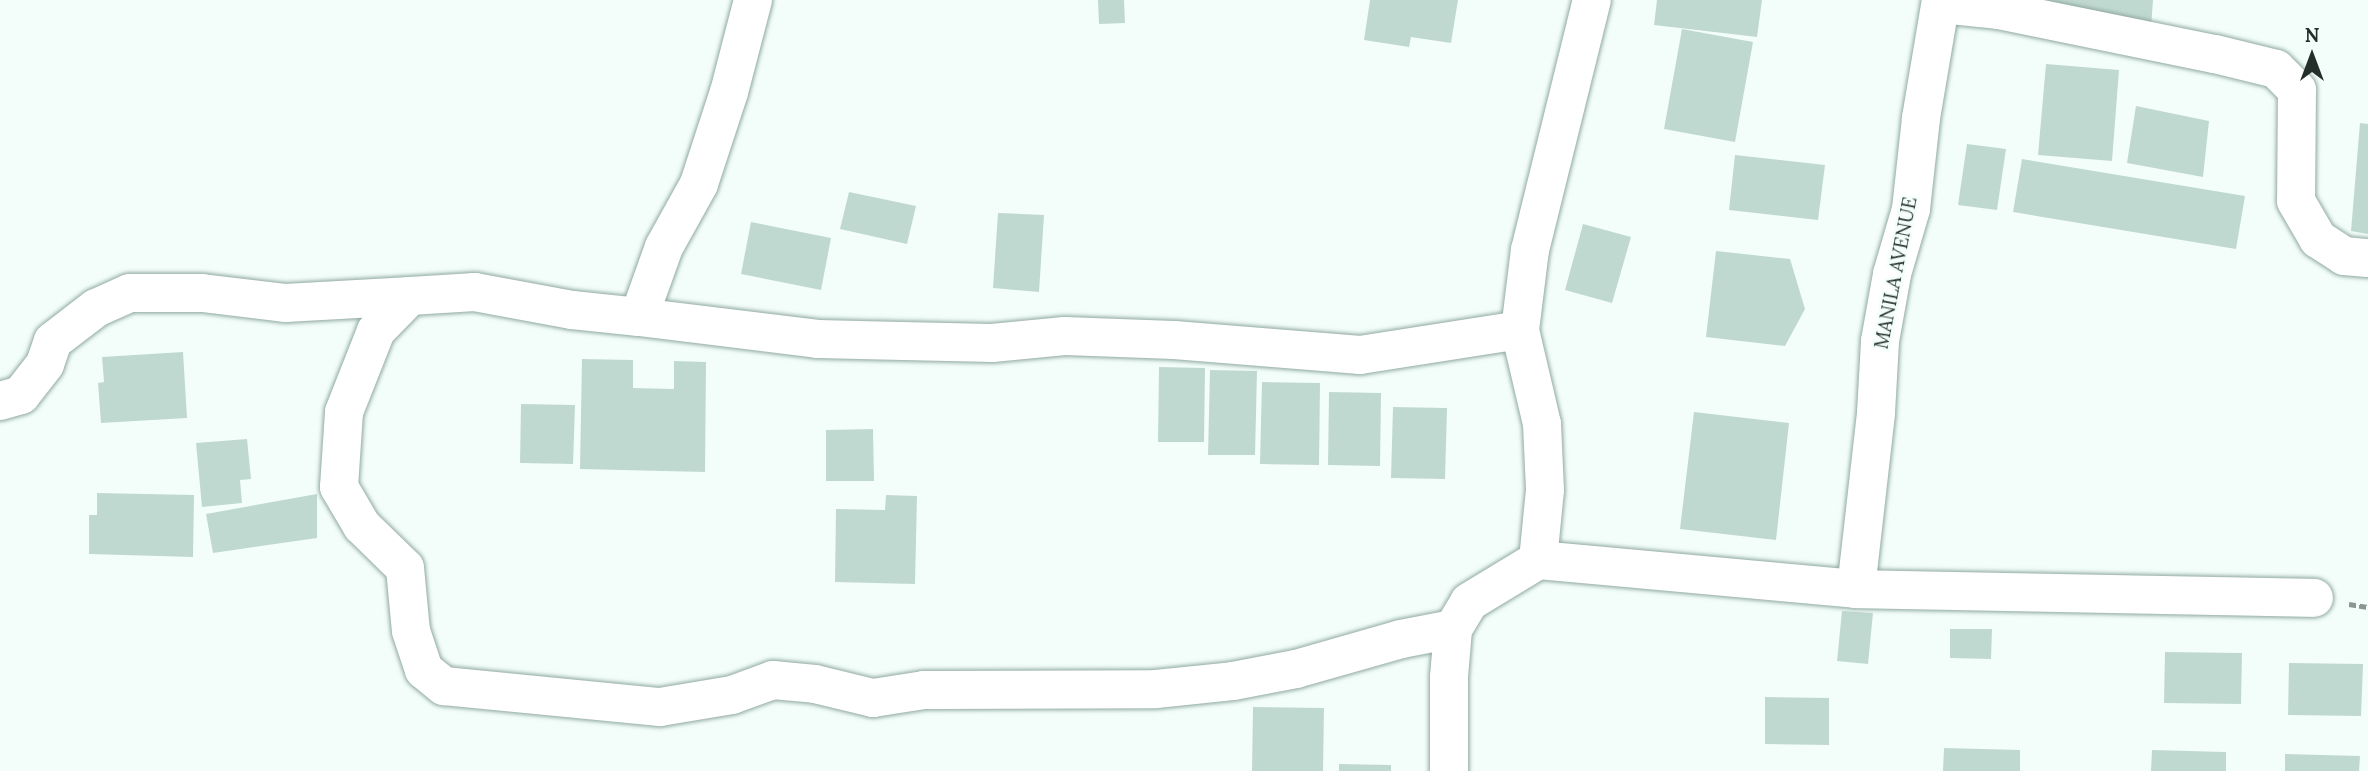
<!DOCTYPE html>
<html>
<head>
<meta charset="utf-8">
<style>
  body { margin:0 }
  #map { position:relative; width:2368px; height:771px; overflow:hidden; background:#f3fefa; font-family:Lora,serif }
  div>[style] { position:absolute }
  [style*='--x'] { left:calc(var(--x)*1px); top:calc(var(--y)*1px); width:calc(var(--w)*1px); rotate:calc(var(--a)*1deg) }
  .building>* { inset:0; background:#c0d9d0 }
  .path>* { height:4.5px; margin-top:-2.25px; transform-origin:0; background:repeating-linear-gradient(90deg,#8b9692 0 7px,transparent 0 10.5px) }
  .roads { filter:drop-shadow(0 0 2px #90a9a0) drop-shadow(0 0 2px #90a9a0) }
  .minor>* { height:38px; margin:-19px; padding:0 19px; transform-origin:19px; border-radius:19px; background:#fff }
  span { translate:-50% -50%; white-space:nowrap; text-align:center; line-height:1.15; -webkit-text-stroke:5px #f3fefa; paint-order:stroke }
  .street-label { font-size:19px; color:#242e2a }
  .north { position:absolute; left:2277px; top:21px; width:70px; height:70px; -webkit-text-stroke:5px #f3fefa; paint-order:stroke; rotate:0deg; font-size:19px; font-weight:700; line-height:28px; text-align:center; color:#242e2a }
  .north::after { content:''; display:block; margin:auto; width:24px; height:32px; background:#242e2a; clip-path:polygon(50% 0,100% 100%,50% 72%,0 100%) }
</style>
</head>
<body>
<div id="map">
  <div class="building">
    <i style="clip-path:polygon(1098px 0,1124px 0,1125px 23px,1099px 24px)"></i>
    <i style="clip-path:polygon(1370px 0,1458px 0,1451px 43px,1411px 37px,1409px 47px,1364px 40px)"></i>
    <i style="clip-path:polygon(1657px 0,1762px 0,1757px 37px,1654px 25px)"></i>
    <i style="clip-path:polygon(2022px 0,2153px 0,2151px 28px)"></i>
    <i style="clip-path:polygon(1682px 29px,1753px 42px,1735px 142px,1664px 129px)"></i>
    <i style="clip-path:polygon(2046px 64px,2119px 70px,2112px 161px,2038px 155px)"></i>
    <i style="clip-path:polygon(2136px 106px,2209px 121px,2203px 177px,2127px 163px)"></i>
    <i style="clip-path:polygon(2360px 123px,2368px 124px,2368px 234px,2351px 231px)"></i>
    <i style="clip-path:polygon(1967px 144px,2006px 149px,1997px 210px,1958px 205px)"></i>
    <i style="clip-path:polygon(1735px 155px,1825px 165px,1818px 220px,1729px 210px)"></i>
    <i style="clip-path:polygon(2022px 159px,2245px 196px,2236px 249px,2013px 212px)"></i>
    <i style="clip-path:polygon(849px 192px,916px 206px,907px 244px,840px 229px)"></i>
    <i style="clip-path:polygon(998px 213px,1044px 215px,1039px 292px,993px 288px)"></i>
    <i style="clip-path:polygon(751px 222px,831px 238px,821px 290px,741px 274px)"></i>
    <i style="clip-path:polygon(1583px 224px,1631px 237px,1612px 303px,1565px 290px)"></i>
    <i style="clip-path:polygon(1716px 251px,1790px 259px,1805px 309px,1785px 346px,1706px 337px)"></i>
    <i style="clip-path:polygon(183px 352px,187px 418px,101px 423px,98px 383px,104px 382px,102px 357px)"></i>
    <i style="clip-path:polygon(582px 359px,633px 360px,633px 388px,674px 389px,674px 361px,706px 362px,705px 472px,580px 469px)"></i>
    <i style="clip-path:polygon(1159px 367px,1205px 368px,1204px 442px,1158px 442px)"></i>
    <i style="clip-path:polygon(1210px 370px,1257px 371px,1255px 455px,1208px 455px)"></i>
    <i style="clip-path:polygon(1262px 382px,1320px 383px,1319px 465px,1260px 464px)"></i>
    <i style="clip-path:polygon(1329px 392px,1381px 393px,1380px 466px,1328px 465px)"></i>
    <i style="clip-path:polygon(521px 404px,575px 405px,573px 464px,520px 463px)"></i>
    <i style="clip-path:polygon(1393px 407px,1447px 408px,1445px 479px,1391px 478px)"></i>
    <i style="clip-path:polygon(1694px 412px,1789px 423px,1776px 540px,1680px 529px)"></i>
    <i style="clip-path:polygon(873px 429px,874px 481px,826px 481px,826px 430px)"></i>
    <i style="clip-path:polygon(247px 439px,251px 479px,240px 480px,242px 503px,202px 507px,196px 443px)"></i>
    <i style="clip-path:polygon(97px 493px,194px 495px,193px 557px,89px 554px,89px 515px,97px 515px)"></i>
    <i style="clip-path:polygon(317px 494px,317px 538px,213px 553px,206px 514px)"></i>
    <i style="clip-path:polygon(886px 495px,917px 496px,915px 584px,835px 582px,836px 509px,885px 510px)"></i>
    <i style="clip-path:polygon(1842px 611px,1873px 613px,1868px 664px,1837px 661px)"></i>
    <i style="clip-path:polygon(1950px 629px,1992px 629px,1991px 659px,1950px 658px)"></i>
    <i style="clip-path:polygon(2165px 652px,2242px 653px,2241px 704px,2164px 703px)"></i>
    <i style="clip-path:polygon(2289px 663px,2363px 664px,2361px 716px,2288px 715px)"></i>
    <i style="clip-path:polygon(1765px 697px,1829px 698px,1829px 745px,1765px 744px)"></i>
    <i style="clip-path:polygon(1253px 707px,1324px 708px,1323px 771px,1252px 771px)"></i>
    <i style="clip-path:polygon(1944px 748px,2020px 750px,2020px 771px,1943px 771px)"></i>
    <i style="clip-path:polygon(2152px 750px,2226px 752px,2226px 771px,2151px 771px)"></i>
    <i style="clip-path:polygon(2285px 754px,2360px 756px,2359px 771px,2285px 771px)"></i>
    <i style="clip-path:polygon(1339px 764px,1391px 765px,1391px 771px,1339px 771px)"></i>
  </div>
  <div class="path">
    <i style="--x:2349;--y:604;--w:19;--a:9"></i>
  </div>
  <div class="roads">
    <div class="minor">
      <i style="--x:753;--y:0;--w:95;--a:104.6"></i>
      <i style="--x:729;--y:92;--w:97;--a:108.1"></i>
      <i style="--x:699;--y:184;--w:72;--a:119.1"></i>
      <i style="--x:664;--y:247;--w:74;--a:109.7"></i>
      <i style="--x:639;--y:317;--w:67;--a:-174"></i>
      <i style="--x:572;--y:310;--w:99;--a:-169.5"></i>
      <i style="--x:475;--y:292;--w:65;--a:176.5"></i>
      <i style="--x:410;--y:296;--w:49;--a:134.2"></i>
      <i style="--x:376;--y:331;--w:87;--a:111.6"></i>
      <i style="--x:344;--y:412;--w:75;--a:93.8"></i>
      <i style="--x:339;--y:487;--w:45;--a:59.5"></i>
      <i style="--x:362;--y:526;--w:60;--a:44.3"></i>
      <i style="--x:405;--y:568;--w:63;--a:84.6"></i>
      <i style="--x:411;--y:631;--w:41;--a:71.6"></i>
      <i style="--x:424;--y:670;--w:26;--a:39"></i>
      <i style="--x:444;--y:686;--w:217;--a:5.6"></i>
      <i style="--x:660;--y:707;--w:73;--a:-9.5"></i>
      <i style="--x:732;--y:695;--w:44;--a:-20.1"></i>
      <i style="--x:773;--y:680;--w:42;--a:5.4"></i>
      <i style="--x:815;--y:684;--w:60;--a:13.6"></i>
      <i style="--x:873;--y:698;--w:52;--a:-8.9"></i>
      <i style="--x:924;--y:690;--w:232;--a:-0.2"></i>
      <i style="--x:1156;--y:689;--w:77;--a:-5.9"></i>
      <i style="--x:1233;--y:681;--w:64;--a:-10.8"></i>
      <i style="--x:1296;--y:669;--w:109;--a:-15.9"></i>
      <i style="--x:1401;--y:639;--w:53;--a:-10.9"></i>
      <i style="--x:1941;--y:4;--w:57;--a:6"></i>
      <i style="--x:1998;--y:10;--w:221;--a:11.5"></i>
      <i style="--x:2215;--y:54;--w:63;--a:13.8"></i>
      <i style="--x:2276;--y:69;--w:30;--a:45"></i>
      <i style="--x:2297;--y:90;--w:111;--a:90.5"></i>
      <i style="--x:2296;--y:201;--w:44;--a:59.9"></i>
      <i style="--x:2318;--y:239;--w:31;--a:33"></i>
      <i style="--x:2344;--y:256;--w:24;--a:5"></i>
      <i style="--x:639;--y:317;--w:180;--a:7"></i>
      <i style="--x:818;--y:339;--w:174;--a:1.3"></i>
      <i style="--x:992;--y:343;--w:73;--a:-5.5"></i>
      <i style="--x:1065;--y:336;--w:109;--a:2.1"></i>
      <i style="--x:1174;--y:340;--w:187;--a:4.6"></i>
      <i style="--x:1360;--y:355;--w:162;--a:-8.9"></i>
      <i style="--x:0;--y:401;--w:22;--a:-16"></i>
      <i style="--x:21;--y:395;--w:39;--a:-52"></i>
      <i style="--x:45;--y:364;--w:24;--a:-71"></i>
      <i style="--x:53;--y:341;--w:54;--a:-37.5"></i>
      <i style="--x:96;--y:308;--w:37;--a:-24"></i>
      <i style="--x:130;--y:293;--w:72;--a:0"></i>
      <i style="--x:202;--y:293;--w:85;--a:6.8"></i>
      <i style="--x:286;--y:303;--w:124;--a:-3.2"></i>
      <i style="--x:1538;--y:560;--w:70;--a:-84.3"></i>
      <i style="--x:1545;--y:490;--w:66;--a:-92.6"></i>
      <i style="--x:1542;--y:424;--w:97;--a:-103.2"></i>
      <i style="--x:1520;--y:330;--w:81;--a:-82.9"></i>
      <i style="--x:1530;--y:250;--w:258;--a:-76.1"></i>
      <i style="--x:1856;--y:589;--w:177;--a:-83.5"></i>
      <i style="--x:1876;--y:413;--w:72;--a:-86.8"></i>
      <i style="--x:1880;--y:341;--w:68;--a:-79.8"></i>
      <i style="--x:1892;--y:274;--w:68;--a:-73.7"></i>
      <i style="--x:1911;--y:209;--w:92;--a:-83.7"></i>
      <i style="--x:1921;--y:118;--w:120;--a:-80.4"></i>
      <i style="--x:1449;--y:771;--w:94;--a:-90"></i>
      <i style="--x:1449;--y:677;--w:48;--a:-85.2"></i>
      <i style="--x:1453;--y:629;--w:31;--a:-59"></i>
      <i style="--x:1469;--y:602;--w:81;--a:-31.3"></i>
      <i style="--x:1538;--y:560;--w:319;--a:5.2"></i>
      <i style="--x:1856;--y:589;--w:458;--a:1.1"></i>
    </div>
  </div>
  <div class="street-label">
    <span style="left:1896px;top:273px;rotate:-79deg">MANILA AVENUE</span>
  </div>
  <div class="north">N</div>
</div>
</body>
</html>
